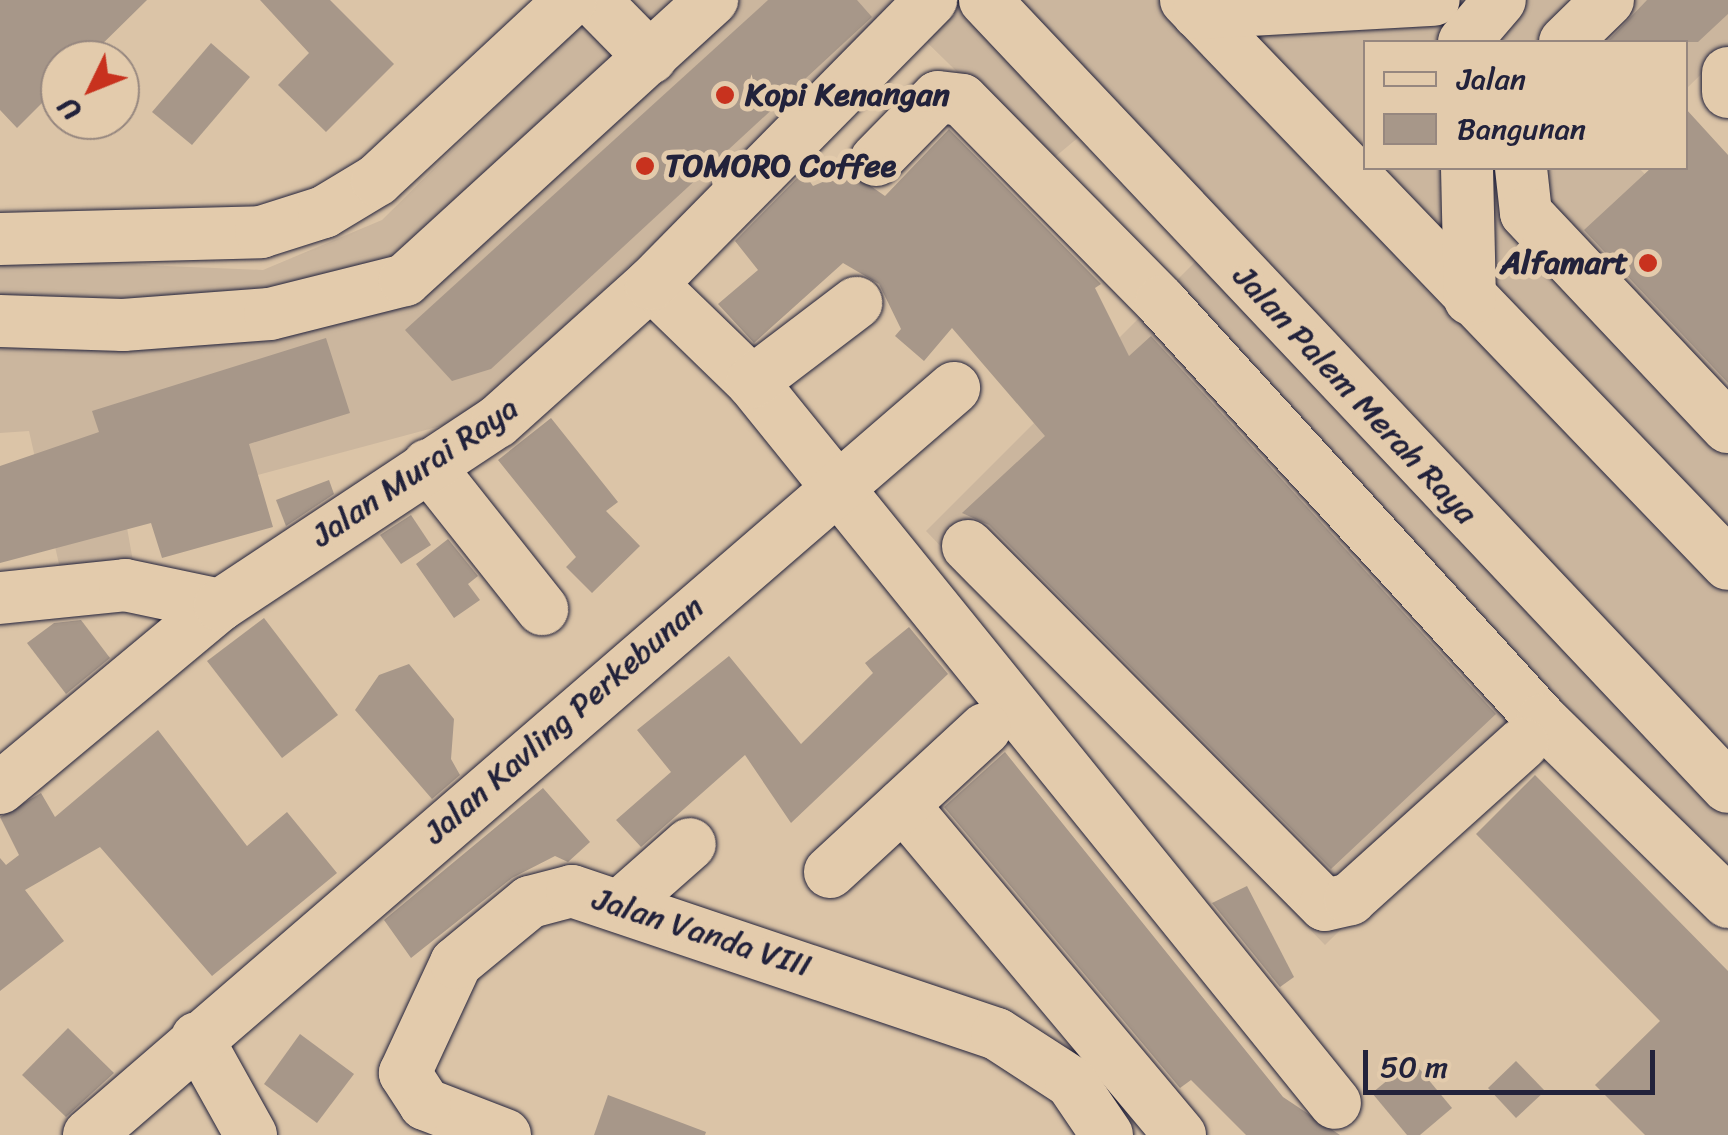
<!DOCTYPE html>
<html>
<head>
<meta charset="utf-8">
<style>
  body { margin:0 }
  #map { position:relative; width:1728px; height:1135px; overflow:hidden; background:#dbc4a7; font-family:Sriracha,sans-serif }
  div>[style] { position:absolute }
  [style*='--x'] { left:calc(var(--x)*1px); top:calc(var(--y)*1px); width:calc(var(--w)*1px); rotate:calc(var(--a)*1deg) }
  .built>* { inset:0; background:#cbb69e }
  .building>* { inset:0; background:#a79789 }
  .roads { filter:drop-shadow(0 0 2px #22223b) drop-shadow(0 0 2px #22223b) }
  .minor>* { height:52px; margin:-26px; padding:0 26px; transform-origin:26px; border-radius:26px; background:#e3cbac }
  .dots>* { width:28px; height:28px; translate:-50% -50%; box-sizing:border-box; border:5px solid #e3cbac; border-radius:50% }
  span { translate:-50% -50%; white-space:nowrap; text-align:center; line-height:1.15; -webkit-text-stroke:10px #e3cbac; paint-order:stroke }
  .poi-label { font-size:32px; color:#22223b; font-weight:700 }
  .left { translate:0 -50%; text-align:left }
  .right { translate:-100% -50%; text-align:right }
  .street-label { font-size:32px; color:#22223b }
  .legend { position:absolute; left:1363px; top:40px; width:325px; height:130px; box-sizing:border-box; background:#e3cbac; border:2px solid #96877f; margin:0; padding:12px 18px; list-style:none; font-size:30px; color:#22223b }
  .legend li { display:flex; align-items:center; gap:20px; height:50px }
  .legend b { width:50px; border:2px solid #96877f }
  .north { position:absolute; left:40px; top:40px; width:100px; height:100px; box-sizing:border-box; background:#e3cbac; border:2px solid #96877f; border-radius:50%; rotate:227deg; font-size:28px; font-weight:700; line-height:40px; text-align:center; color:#22223b }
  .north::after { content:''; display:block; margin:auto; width:35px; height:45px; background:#c8321e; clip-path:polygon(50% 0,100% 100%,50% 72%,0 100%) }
  .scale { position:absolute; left:1363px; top:1050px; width:292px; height:45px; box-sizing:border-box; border:5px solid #22223b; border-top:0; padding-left:12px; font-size:30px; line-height:35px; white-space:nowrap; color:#22223b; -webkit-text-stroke:8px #e3cbac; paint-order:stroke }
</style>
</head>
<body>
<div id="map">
  <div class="built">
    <i style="clip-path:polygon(604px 0,1728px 0,1728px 48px,1686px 89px,1686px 42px,1366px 42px,1366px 168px,1639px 168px,1728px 263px,1728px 930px,1534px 738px,1325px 945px,926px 531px,1197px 260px,1080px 136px,1049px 162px,899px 15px,463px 420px,124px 511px,134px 567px,61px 573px,29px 431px,0 433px,0 259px,263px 270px,382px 220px)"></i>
  </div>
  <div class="building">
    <i style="clip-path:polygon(0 0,147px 0,86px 60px,60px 60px,60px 85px,17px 128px,0 110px)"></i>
    <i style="clip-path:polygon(260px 0,330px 0,394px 64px,326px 132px,278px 85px,309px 53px)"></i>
    <i style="clip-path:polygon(768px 0,857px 0,872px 17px,491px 369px,452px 381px,405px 330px)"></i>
    <i style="clip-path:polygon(1647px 0,1728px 0,1728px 14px,1698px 42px,1607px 42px)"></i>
    <i style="clip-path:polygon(211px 43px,250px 77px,192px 145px,152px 112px)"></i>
    <i style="clip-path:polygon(1686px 109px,1728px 155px,1728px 383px,1584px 230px,1651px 168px,1686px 168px)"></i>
    <i style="clip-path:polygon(949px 129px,1101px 284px,1095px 288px,1129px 356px,1151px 336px,1496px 714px,1331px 869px,989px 525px,962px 513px,1045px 436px,952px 328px,924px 361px,895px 336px,901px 329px,879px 284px,843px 263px,754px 343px,718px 304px,758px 270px,735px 241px,803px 172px,813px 186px,849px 171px,885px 196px)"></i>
    <i style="clip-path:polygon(326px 338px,350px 413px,249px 444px,273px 527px,162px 558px,151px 523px,0 563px,0 466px,99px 432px,92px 411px)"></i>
    <i style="clip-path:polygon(551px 418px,618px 502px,606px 511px,640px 546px,592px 593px,566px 567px,576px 557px,498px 460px)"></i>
    <i style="clip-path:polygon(329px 480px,334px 494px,286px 526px,276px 500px)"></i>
    <i style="clip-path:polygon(411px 515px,431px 545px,401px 564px,380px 535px)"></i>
    <i style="clip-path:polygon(448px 539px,478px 576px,468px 584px,480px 600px,454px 618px,416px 564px)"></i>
    <i style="clip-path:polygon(264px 618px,338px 715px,282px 758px,207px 661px)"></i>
    <i style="clip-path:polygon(81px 620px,110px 658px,66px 694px,27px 643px,54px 623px)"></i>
    <i style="clip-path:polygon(909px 627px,948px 674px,791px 823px,745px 755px,641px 847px,616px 820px,671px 772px,637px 730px,729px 656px,801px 744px,873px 673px,865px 663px)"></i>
    <i style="clip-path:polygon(409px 664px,454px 719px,451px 759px,460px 775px,432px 799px,355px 710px,379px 675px)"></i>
    <i style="clip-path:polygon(158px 730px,247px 846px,287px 812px,337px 873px,212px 976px,100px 847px,25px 890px,64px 941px,0 991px,0 858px,6px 865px,19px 855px,0 817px,41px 793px,55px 817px)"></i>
    <i style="clip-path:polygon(1005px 752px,1283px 1097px,1340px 1135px,1246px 1135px,1191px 1080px,1180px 1088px,944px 807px)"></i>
    <i style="clip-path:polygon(1535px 775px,1728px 971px,1728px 1135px,1645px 1135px,1595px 1085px,1660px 1021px,1476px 834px)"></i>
    <i style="clip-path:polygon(543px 788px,590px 842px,568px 862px,555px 856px,512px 878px,411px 958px,384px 920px)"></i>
    <i style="clip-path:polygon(1247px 886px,1294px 977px,1280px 987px,1212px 903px)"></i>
    <i style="clip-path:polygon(68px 1028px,114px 1073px,66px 1117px,22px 1075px)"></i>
    <i style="clip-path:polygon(300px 1034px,354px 1074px,317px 1123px,264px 1084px)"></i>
    <i style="clip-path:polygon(1412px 1060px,1452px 1108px,1420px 1135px,1407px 1135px,1372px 1093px)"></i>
    <i style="clip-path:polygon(1516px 1061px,1545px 1091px,1516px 1118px,1488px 1088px)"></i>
    <i style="clip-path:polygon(608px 1095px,706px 1132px,705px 1135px,594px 1135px)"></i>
  </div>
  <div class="roads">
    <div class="minor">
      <i style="--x:594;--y:0;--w:81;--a:45.5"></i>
      <i style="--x:985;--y:0;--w:1082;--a:46.65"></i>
      <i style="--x:1186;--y:0;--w:782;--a:46.14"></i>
      <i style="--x:1198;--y:13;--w:236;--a:-3.2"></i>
      <i style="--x:1464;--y:42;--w:55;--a:-49.4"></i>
      <i style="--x:1565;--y:42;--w:60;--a:-44.3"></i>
      <i style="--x:1728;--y:73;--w:19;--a:90"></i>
      <i style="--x:876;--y:160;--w:88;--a:-45.5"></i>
      <i style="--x:938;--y:97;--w:24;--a:7"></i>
      <i style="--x:962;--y:100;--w:284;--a:45.4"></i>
      <i style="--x:1161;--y:302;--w:566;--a:47.65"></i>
      <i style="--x:1542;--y:720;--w:260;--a:44.4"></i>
      <i style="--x:1467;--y:168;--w:131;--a:88.7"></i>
      <i style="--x:1521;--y:168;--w:45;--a:83.7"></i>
      <i style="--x:1526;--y:213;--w:294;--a:46.7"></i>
      <i style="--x:0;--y:239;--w:261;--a:-1.5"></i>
      <i style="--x:261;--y:232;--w:66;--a:-17.6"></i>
      <i style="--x:324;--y:212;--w:62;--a:-31.1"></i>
      <i style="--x:377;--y:180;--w:265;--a:-42.9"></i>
      <i style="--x:651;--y:284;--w:141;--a:44.1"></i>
      <i style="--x:752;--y:382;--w:927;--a:51.04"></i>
      <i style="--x:0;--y:321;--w:123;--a:1.9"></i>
      <i style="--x:123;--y:325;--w:147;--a:-4.3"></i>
      <i style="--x:270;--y:314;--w:139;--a:-14.1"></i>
      <i style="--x:405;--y:280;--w:416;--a:-42.4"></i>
      <i style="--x:752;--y:382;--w:131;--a:-37.2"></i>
      <i style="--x:428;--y:465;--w:184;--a:51.6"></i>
      <i style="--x:968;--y:546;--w:506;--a:45.16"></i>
      <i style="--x:1325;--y:905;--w:26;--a:-13"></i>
      <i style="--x:1350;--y:899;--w:232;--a:-42"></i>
      <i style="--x:0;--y:598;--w:126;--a:-5.9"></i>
      <i style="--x:125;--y:585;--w:97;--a:11.9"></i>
      <i style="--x:0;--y:788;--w:286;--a:-39.8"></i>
      <i style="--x:220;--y:605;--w:332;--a:-33.5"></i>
      <i style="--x:497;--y:422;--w:207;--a:-41.9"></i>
      <i style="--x:651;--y:284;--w:399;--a:-45.4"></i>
      <i style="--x:903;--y:805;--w:431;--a:50"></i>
      <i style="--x:830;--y:872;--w:211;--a:-42.7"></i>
      <i style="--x:623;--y:903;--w:89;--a:-41.4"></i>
      <i style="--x:197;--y:1038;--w:111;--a:60.9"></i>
      <i style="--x:89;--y:1135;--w:1143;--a:-40.81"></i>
      <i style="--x:505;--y:1135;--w:86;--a:-158.8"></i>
      <i style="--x:425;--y:1104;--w:37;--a:-123"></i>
      <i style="--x:405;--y:1073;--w:121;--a:-65.1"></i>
      <i style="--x:456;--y:963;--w:96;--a:-39.5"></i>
      <i style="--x:530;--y:902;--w:43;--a:-14.7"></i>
      <i style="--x:572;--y:891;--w:448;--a:18.6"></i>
      <i style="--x:997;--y:1034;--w:88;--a:33"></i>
      <i style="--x:1071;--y:1082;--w:64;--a:55.8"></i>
    </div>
  </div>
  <div class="dots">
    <i style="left:725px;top:95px;background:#c8321e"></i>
    <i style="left:645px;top:166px;background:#c8321e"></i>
    <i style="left:1648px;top:263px;background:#c8321e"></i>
  </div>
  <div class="poi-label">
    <span class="left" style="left:745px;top:95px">Kopi Kenangan</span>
    <span class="left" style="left:665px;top:166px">TOMORO Coffee</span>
    <span class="right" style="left:1628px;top:263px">Alfamart</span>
  </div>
  <div class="street-label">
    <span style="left:1355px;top:395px;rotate:47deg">Jalan Palem Merah Raya</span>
    <span style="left:415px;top:472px;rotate:-34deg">Jalan Murai Raya</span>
    <span style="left:564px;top:720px;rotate:-41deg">Jalan Kavling Perkebunan</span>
    <span style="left:702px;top:933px;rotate:18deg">Jalan Vanda VIII</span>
  </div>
  <ul class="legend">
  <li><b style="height:12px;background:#e3cbac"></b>Jalan</li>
  <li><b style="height:28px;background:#a79789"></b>Bangunan</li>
  </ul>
  <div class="north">U</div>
  <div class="scale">50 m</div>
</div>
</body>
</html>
